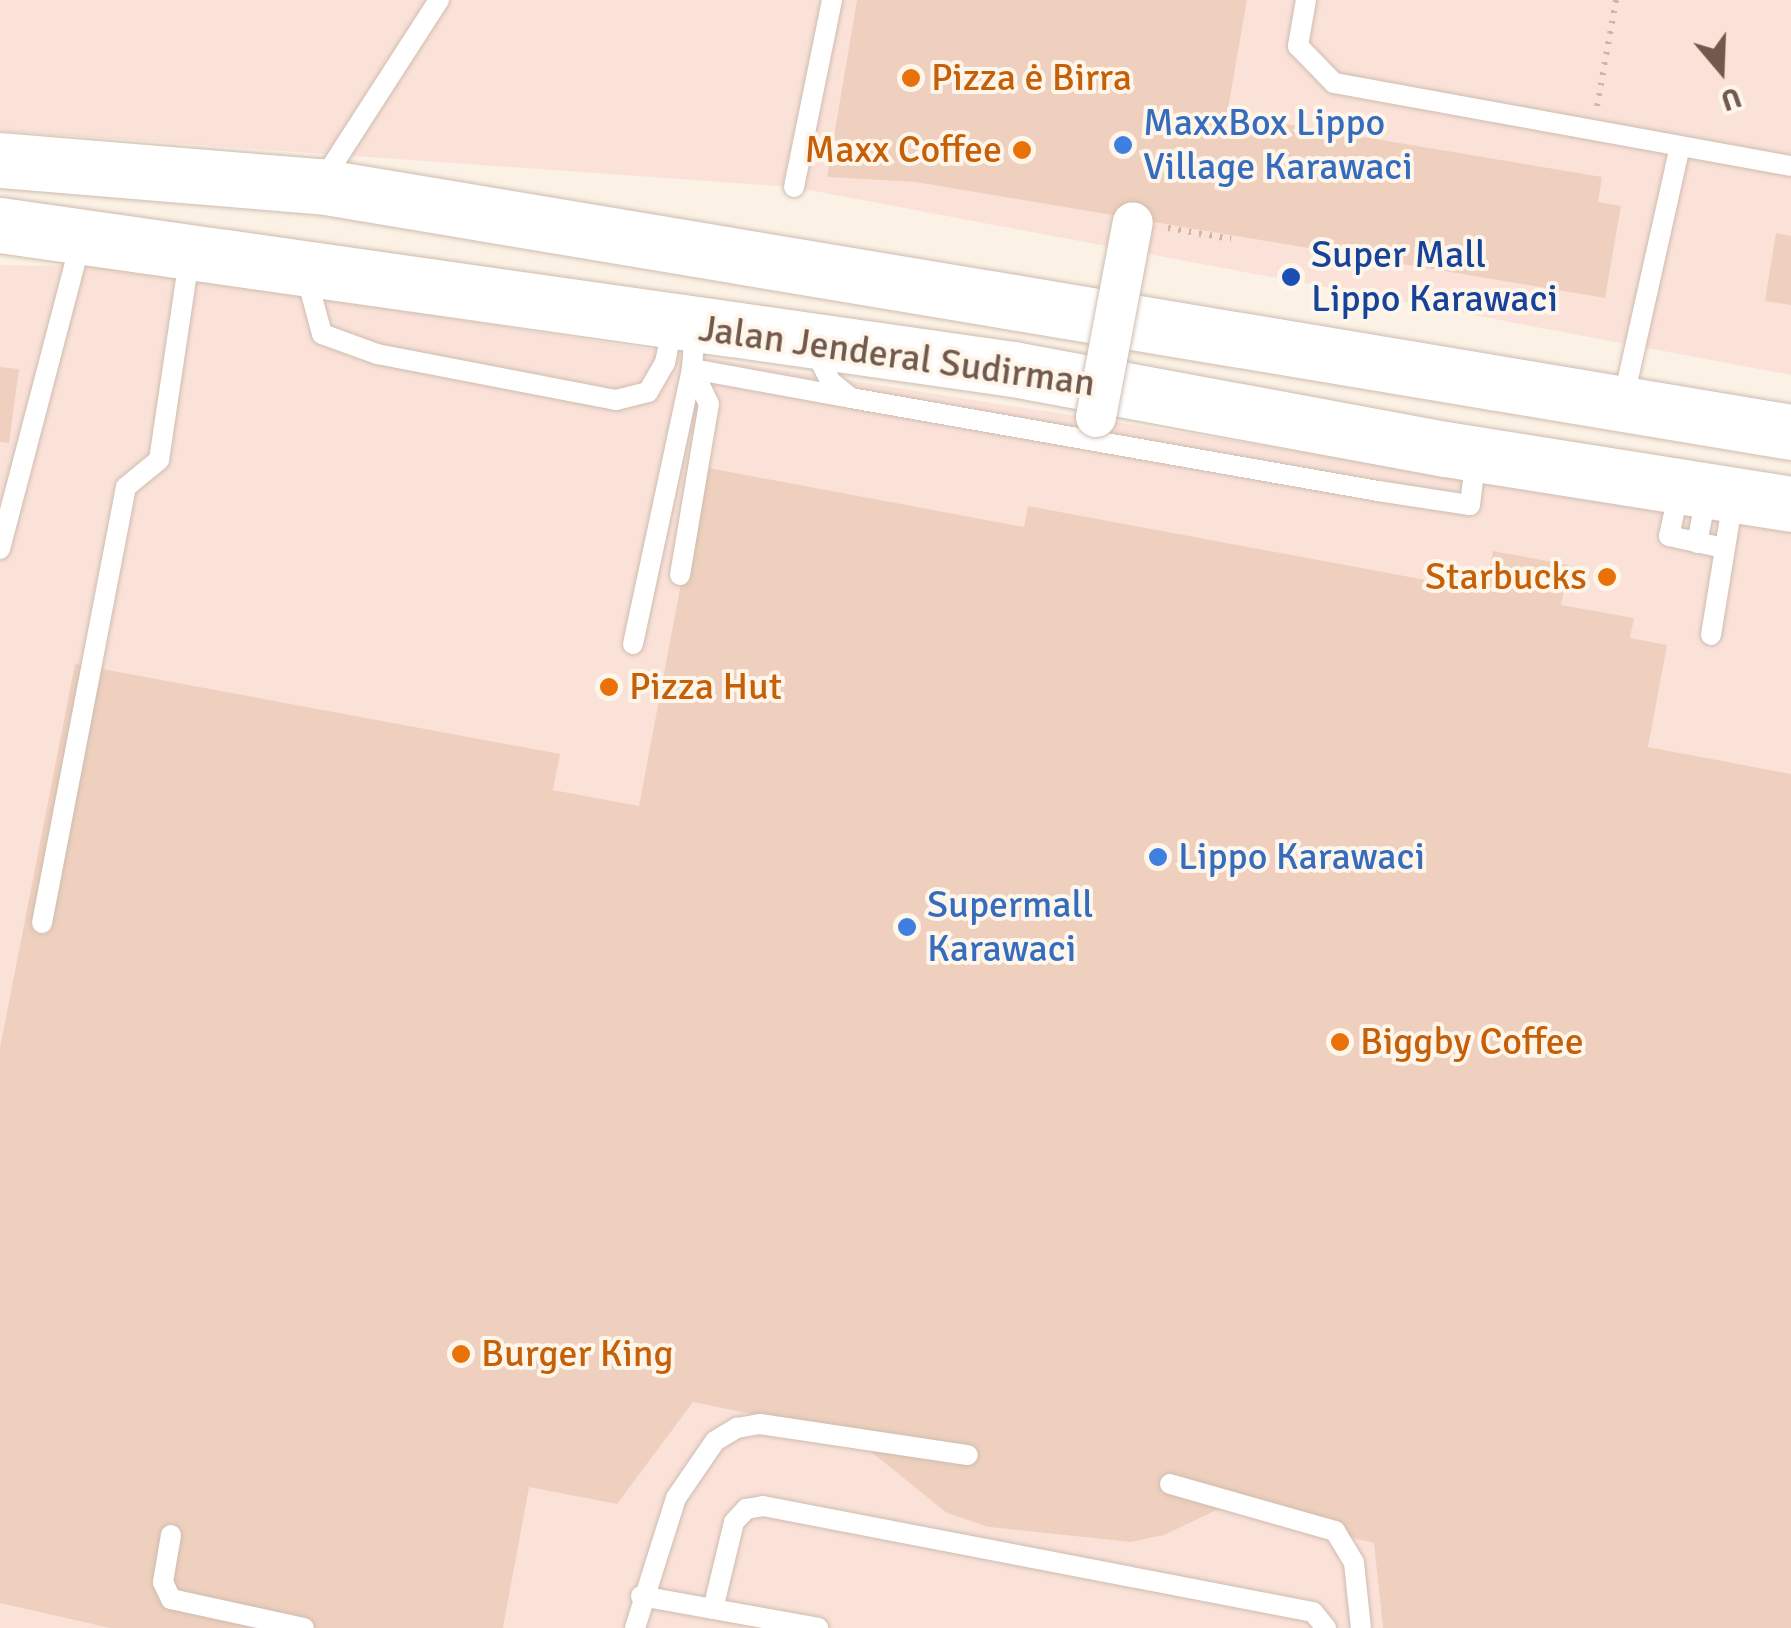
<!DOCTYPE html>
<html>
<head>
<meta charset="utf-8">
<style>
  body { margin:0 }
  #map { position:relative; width:1791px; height:1628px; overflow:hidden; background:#fbf2e5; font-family:Signika,sans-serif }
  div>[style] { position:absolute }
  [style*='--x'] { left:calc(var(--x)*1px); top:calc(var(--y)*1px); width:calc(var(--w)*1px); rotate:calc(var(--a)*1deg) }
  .commercial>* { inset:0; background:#fbe2d9 }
  .building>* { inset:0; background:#efd0be }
  .path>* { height:6px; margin-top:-3px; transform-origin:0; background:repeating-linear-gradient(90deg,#d4b4a1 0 2.5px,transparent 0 10.5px) }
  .roads { filter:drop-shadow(0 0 2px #cebcaf) drop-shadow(0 0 2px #cebcaf) }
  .lane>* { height:20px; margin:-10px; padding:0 10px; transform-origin:10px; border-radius:10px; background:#fff }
  .secondary>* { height:55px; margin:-27.5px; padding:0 27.5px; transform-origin:27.5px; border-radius:27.5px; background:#fff }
  .bridges { filter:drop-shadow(0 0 2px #cebcaf) drop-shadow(0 0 2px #cebcaf) }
  .street-bridge>* { height:40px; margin:-20px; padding:0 20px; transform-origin:20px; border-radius:20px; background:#fff }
  .dots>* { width:28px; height:28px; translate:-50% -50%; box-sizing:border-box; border:5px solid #fef6eb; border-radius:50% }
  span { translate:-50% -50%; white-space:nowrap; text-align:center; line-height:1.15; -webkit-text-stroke:8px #fef6eb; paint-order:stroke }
  .food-label { font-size:38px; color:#c56008 }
  .left { translate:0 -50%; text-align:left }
  .right { translate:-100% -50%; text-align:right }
  .shop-label { font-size:38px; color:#366cbe }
  .transit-label { font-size:38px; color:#164399 }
  .street-label { font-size:38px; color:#72594b }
  .north { position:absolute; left:1671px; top:20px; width:100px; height:100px; -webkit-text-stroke:8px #fef6eb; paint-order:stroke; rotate:161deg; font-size:28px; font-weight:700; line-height:40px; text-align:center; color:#72594b }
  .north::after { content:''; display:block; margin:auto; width:35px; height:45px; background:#72594b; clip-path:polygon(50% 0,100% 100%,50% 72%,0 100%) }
</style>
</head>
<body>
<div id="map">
  <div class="commercial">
    <i style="clip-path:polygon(0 0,1791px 0,1791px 375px,793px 187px,0 131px)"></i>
    <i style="clip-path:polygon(0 265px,125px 267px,1791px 528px,1791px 1628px,0 1628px)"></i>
  </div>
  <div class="building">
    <i style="clip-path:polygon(857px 0,1247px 0,1227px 114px,1602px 177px,1598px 202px,1621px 206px,1605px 298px,916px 182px,827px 177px)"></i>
    <i style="clip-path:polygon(1776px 233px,1791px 236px,1791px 305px,1765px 301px)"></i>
    <i style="clip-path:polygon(0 367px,19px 369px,9px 443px,0 442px)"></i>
    <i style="clip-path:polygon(703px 467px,1024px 527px,1028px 506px,1485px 591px,1493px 551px,1569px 565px,1561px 605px,1634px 618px,1630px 638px,1667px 645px,1648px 747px,1791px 774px,1791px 1628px,1383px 1628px,1374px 1543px,1225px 1506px,1164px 1535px,1131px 1542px,989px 1527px,947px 1513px,849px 1434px,693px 1402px,617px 1504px,529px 1487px,503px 1628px,110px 1628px,0 1603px,0 1048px,75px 664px,560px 754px,553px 790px,639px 806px)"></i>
  </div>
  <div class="path">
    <i style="--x:1597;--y:106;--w:108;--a:-79.8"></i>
    <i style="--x:1168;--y:228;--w:64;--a:9.9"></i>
  </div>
  <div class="roads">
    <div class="lane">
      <i style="--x:1306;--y:0;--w:47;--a:99.9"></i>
      <i style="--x:1298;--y:46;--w:52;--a:45.8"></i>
      <i style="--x:1334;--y:83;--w:464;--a:10.3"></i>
      <i style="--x:321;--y:183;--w:218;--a:-57.2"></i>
      <i style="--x:794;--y:187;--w:191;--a:-78.5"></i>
      <i style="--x:306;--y:275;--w:61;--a:74.8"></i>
      <i style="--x:322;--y:334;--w:59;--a:20"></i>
      <i style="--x:377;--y:354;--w:243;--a:10.9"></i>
      <i style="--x:616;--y:400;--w:33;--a:-14"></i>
      <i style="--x:648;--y:392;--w:34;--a:-60"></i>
      <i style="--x:665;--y:363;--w:41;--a:-78.7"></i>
      <i style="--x:814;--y:349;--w:36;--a:63"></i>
      <i style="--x:830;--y:381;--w:27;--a:39"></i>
      <i style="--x:851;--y:398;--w:535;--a:10.01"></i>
      <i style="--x:1378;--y:491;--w:93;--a:8.7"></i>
      <i style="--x:1470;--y:505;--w:42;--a:-83.2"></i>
      <i style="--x:1475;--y:463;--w:8;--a:14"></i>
      <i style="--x:1623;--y:401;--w:260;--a:-77.4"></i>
      <i style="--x:1664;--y:497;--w:13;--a:9"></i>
      <i style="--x:1677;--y:499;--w:38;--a:102"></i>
      <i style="--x:1669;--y:536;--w:56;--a:12.3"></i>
      <i style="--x:1697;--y:543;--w:52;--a:-78.9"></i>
      <i style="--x:0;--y:549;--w:323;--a:-75.3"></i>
      <i style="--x:680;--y:575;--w:173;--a:-80.4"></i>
      <i style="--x:709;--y:404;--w:39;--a:-116"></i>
      <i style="--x:692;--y:369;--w:42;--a:-85.9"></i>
      <i style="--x:1711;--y:635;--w:138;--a:-80.8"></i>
      <i style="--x:633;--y:644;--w:281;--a:-77.9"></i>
      <i style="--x:692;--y:369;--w:157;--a:10.3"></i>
      <i style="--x:42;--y:923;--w:444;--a:-79.1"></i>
      <i style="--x:126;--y:487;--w:43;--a:-39.3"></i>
      <i style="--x:159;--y:460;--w:209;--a:-81.5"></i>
      <i style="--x:1170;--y:1484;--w:172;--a:15.9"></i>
      <i style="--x:1335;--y:1531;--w:37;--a:59"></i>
      <i style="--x:1354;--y:1563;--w:65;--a:83.9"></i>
      <i style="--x:171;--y:1535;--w:48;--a:99.7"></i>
      <i style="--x:163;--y:1582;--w:19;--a:65"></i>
      <i style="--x:171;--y:1599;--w:136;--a:12.3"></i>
      <i style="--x:641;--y:1596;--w:180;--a:10.2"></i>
      <i style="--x:713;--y:1609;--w:89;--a:-76.4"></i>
      <i style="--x:734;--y:1522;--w:18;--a:-47"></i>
      <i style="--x:746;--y:1509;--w:17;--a:-10"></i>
      <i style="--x:763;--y:1506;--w:560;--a:10.91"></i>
      <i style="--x:1313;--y:1612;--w:21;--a:51"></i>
      <i style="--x:635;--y:1628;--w:136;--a:-72.5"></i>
      <i style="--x:676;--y:1498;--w:69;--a:-55.6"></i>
      <i style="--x:715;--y:1441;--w:26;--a:-31"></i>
      <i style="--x:737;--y:1428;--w:23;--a:-10"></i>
      <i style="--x:760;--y:1424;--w:210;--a:8.5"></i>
    </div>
    <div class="secondary">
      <i style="--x:0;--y:160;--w:320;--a:4.7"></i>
      <i style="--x:319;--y:186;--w:1492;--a:9.49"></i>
      <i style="--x:0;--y:225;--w:1023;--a:8.09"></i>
      <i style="--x:1013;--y:369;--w:439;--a:10.5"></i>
      <i style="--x:1445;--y:449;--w:350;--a:9"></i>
    </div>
  </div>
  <div class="bridges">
    <div class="street-bridge">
      <i style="--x:1096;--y:417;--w:198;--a:-79.3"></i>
    </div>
  </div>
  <div class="dots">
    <i style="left:911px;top:78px;background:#e8710a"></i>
    <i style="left:1123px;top:145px;background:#3f7fe0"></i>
    <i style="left:1022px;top:150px;background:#e8710a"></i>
    <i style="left:1291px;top:277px;background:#1a4fb4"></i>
    <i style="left:1607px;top:577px;background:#e8710a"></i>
    <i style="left:609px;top:687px;background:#e8710a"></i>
    <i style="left:1158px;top:857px;background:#3f7fe0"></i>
    <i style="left:907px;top:927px;background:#3f7fe0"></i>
    <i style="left:1340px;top:1042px;background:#e8710a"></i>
    <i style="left:461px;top:1354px;background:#e8710a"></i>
  </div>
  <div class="food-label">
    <span class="left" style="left:931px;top:78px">Pizza ė Birra</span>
    <span class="right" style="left:1002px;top:150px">Maxx Coffee</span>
    <span class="right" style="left:1587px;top:577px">Starbucks</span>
    <span class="left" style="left:629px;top:687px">Pizza Hut</span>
    <span class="left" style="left:1360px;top:1042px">Biggby Coffee</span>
    <span class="left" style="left:481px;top:1354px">Burger King</span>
  </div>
  <div class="shop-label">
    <span class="left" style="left:1143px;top:145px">MaxxBox Lippo<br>Village Karawaci</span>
    <span class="left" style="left:1178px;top:857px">Lippo Karawaci</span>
    <span class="left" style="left:927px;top:927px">Supermall<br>Karawaci</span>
  </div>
  <div class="transit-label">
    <span class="left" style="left:1311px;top:277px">Super Mall<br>Lippo Karawaci</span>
  </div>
  <div class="street-label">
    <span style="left:897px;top:356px;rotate:8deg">Jalan Jenderal Sudirman</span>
  </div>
  <div class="north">U</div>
</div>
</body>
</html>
